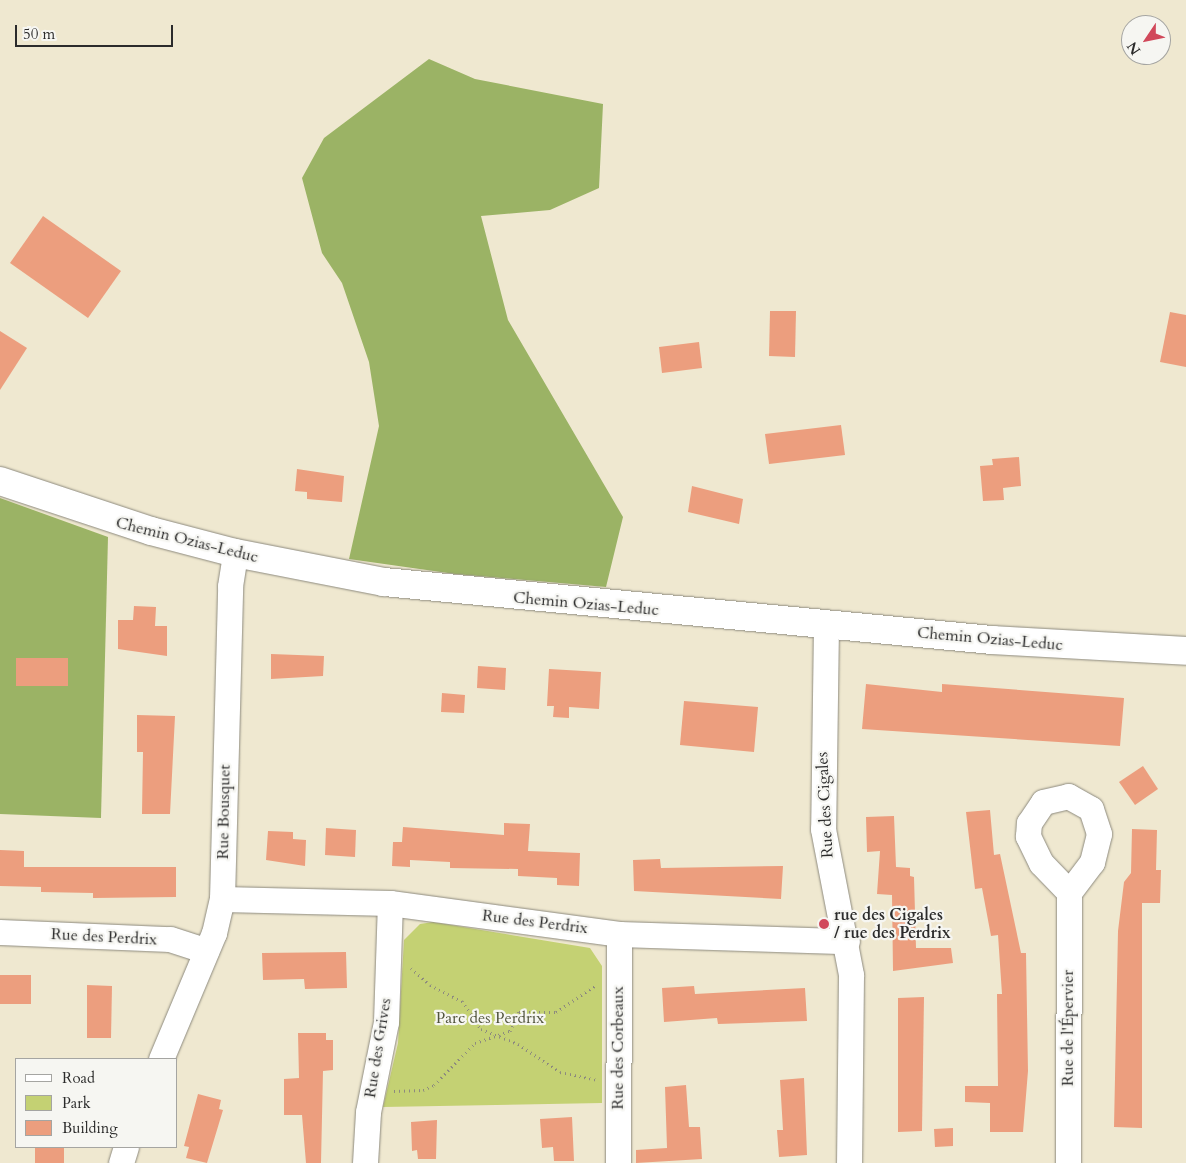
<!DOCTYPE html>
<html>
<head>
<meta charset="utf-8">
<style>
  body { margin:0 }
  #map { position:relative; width:1186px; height:1163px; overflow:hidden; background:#efe8d0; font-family:Cardo,serif }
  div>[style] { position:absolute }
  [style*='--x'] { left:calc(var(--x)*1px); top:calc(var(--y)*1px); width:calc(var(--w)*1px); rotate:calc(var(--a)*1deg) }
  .green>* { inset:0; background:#c4d173 }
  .forest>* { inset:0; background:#9bb365 }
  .building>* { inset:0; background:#ec9e7e }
  .path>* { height:3px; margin-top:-1.5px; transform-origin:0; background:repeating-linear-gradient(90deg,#8d8a7e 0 1px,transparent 0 5px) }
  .roads { filter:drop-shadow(0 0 1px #8d8a7e) drop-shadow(0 0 1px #8d8a7e) }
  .minor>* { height:25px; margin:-12.5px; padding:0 12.5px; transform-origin:12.5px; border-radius:12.5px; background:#fff }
  .tertiary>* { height:28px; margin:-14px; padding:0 14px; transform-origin:14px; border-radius:14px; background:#fff }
  .dots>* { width:14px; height:14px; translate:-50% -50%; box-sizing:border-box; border:2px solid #f6f6f2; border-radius:50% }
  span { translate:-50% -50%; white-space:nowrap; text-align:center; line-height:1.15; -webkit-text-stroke:4.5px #f6f6f2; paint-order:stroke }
  .street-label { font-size:16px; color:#2b2b2b }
  .poi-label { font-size:16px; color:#2b2b2b; font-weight:700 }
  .left { translate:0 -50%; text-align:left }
  .park-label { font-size:16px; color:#51543d }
  .legend { position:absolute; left:15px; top:1058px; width:162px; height:90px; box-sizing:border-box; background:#f6f6f2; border:1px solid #a5a5a2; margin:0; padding:6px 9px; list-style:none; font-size:15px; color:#2b2b2b }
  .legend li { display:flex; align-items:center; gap:10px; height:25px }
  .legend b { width:25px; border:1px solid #a5a5a2 }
  .north { position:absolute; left:1121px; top:15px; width:50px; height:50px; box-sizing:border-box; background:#f6f6f2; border:1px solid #a5a5a2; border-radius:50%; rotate:236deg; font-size:14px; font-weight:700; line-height:20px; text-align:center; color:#2b2b2b }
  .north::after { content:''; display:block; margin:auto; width:18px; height:22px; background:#d1495b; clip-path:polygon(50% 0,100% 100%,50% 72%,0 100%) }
  .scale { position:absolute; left:15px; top:25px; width:158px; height:22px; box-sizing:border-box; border:2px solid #2b2b2b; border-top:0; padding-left:6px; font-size:15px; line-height:18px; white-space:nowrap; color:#2b2b2b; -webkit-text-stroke:4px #f6f6f2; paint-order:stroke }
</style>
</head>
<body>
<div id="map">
  <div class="green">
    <i style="clip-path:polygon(433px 922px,590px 948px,602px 966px,602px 1103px,383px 1107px,398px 1043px,404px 940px,420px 924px)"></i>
  </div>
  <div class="forest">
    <i style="clip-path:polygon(429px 59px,475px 79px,603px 104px,599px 188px,550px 210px,481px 216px,508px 320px,623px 517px,606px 587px,455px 574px,349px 559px,379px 426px,369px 362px,342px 283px,322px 253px,302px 178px,324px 138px)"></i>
    <i style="clip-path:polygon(0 498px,108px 537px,101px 818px,0 814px)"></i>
  </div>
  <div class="building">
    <i style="clip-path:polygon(43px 216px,121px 271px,88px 318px,10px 263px)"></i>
    <i style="clip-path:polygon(770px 311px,796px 311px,795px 357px,769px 356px)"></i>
    <i style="clip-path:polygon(1170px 312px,1186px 315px,1186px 367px,1160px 362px)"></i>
    <i style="clip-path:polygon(0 331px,27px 348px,0 390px)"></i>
    <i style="clip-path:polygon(699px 342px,702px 368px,662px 373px,659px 347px)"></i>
    <i style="clip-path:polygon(841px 425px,845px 455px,769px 464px,765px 434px)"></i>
    <i style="clip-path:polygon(1019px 457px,1021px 486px,1003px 488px,1004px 500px,983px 501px,980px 466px,993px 465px,992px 459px)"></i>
    <i style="clip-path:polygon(297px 469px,344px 476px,342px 502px,307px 499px,307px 492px,295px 491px)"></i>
    <i style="clip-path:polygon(692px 486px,743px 499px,739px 524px,688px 512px)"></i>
    <i style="clip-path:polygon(134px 606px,156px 607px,155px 626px,167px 626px,167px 656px,118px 649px,118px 620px,133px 620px)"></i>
    <i style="clip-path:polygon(271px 654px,324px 656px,323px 676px,271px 679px)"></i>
    <i style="clip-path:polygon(16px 658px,68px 658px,68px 686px,16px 686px)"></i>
    <i style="clip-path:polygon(478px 666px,506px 668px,505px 690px,477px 688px)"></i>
    <i style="clip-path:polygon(549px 669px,601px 672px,599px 709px,569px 707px,569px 718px,553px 717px,554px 706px,547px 706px)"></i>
    <i style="clip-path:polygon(866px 684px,942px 692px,942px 684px,1124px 698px,1120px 746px,862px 729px)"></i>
    <i style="clip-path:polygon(442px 693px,465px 695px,464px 713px,441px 712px)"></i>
    <i style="clip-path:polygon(684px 701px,758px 707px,754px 752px,680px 745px)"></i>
    <i style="clip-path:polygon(137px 715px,175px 716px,170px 814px,142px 814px,143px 752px,137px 752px)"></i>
    <i style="clip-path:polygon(1143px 766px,1158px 789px,1135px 805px,1119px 782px)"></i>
    <i style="clip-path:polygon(990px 810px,994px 855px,1000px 854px,1021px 953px,1026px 953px,1028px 1071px,1023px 1132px,990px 1132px,990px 1103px,965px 1102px,965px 1086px,998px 1086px,997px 994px,1002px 994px,998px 935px,991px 936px,982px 888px,975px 889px,966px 812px)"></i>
    <i style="clip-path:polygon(894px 816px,896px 867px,910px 868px,910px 876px,914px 877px,916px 948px,951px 948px,953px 963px,893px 971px,892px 895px,877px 894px,880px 851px,867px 852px,866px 817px)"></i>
    <i style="clip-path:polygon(504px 823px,530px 824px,528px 851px,580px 853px,579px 886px,557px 885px,557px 878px,518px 876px,518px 869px,450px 868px,450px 862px,410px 860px,410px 867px,392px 866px,393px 842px,402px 842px,403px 827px,504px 835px)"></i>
    <i style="clip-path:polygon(326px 828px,356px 830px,355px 857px,325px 855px)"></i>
    <i style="clip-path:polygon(1132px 829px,1157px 830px,1156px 870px,1161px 870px,1160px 903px,1142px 903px,1142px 1128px,1114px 1127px,1118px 931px,1124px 882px,1131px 873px)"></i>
    <i style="clip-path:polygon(268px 831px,293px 832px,293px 839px,306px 840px,305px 866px,266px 860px)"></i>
    <i style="clip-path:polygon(0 850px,24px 851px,24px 867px,176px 867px,176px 897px,93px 898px,93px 893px,41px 892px,41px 887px,0 886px)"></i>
    <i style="clip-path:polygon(660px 859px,661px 868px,783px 866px,781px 899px,634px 891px,633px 860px)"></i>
    <i style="clip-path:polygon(346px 952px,347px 988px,305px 989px,304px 979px,263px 980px,262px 953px)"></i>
    <i style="clip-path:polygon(0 975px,31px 975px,31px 1004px,0 1004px)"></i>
    <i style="clip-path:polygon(87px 985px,112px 986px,111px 1038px,87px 1038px)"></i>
    <i style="clip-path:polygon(694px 986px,695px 994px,805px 988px,807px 1021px,718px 1024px,717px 1018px,664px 1022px,662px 988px)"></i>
    <i style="clip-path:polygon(924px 997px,922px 1131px,898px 1132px,898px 998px)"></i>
    <i style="clip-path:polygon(298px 1033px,326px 1033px,326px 1040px,333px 1040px,333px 1070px,323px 1071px,321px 1163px,306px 1163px,302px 1115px,284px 1115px,284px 1079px,299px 1078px)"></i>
    <i style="clip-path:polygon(804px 1078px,807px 1155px,779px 1157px,777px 1130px,783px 1130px,780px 1080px)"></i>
    <i style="clip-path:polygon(686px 1085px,689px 1127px,700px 1127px,702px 1159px,636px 1163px,636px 1150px,667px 1148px,665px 1087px)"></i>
    <i style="clip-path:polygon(198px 1094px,221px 1100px,219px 1109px,223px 1110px,207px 1163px,186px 1158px,189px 1147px,184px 1146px)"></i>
    <i style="clip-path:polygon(572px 1117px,574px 1161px,554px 1161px,553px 1147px,542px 1148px,540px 1119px)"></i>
    <i style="clip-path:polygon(437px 1120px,436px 1159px,418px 1159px,417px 1150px,412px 1151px,411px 1122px)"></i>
    <i style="clip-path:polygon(953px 1128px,953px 1146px,935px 1147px,934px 1129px)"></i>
    <i style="clip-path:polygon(35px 1147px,64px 1147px,64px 1163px,35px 1163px)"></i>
  </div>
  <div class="path">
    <i style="--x:411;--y:968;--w:25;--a:42"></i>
    <i style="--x:430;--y:985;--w:36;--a:27"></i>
    <i style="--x:462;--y:1001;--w:34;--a:56"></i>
    <i style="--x:481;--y:1029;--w:40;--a:22"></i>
    <i style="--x:518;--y:1044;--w:50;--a:33.7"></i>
    <i style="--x:560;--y:1072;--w:38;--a:12"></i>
    <i style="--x:394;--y:1091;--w:29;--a:-2"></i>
    <i style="--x:423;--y:1090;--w:12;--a:-24"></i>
    <i style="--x:434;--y:1085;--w:59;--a:-45.7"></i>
    <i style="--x:475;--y:1043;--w:37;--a:-19"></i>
    <i style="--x:510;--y:1031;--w:21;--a:-65"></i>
    <i style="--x:519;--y:1012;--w:37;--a:0"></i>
    <i style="--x:556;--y:1012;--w:48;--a:-34"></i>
  </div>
  <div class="roads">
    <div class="minor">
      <i style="--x:826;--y:625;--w:204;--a:90.8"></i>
      <i style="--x:823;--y:829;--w:149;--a:79.1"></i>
      <i style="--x:851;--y:975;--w:188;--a:90.6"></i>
      <i style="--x:1068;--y:796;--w:26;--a:29"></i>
      <i style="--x:1091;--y:809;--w:26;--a:72"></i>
      <i style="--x:1099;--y:834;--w:29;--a:104"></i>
      <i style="--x:1092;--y:862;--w:38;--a:127"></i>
      <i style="--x:1069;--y:892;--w:40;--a:-134"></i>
      <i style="--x:1041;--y:863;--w:30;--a:-116"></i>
      <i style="--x:1028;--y:836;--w:13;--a:-86"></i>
      <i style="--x:1029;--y:823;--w:25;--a:-56"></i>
      <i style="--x:1043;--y:802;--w:26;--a:-13"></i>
      <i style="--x:222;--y:899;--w:168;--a:1.4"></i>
      <i style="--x:390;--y:903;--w:231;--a:7.7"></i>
      <i style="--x:619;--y:934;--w:228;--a:1.8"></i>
      <i style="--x:0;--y:932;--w:170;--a:2.4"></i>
      <i style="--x:170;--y:939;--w:38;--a:18"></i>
      <i style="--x:161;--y:1059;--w:137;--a:-67.2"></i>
      <i style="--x:214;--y:933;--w:35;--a:-77"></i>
      <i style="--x:222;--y:899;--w:313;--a:-88.5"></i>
      <i style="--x:230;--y:586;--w:33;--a:-81"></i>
      <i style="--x:121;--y:1163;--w:17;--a:-73"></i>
      <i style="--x:365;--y:1163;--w:51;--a:-86.6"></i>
      <i style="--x:368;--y:1112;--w:92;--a:-78.7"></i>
      <i style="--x:386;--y:1022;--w:119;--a:-88.1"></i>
      <i style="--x:618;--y:1163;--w:229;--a:-89.7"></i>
      <i style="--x:1068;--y:1163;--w:271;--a:-89.8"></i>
    </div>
    <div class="tertiary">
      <i style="--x:0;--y:481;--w:159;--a:18.3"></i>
      <i style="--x:151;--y:531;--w:87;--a:14.7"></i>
      <i style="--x:235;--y:553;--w:152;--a:11"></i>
      <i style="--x:384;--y:582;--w:611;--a:5.45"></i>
      <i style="--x:992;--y:640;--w:194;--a:3.2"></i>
    </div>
  </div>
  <div class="dots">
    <i style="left:824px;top:924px;background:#d1495b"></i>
  </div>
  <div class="street-label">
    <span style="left:187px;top:540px;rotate:14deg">Chemin Ozias-Leduc</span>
    <span style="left:586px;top:604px;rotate:5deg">Chemin Ozias-Leduc</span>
    <span style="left:990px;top:639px;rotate:5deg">Chemin Ozias-Leduc</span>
    <span style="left:825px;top:805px;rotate:-93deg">Rue des Cigales</span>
    <span style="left:224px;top:812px;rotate:-89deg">Rue Bousquet</span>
    <span style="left:535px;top:922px;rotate:7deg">Rue des Perdrix</span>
    <span style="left:104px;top:937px;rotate:3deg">Rue des Perdrix</span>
    <span style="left:1068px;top:1028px;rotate:-90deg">Rue de l'Épervier</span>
    <span style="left:378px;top:1048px;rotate:-81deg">Rue des Grives</span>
    <span style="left:618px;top:1048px;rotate:-90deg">Rue des Corbeaux</span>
  </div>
  <div class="poi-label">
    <span class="left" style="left:834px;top:924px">rue des Cigales<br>/ rue des Perdrix</span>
  </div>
  <div class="park-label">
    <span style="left:490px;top:1018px">Parc des Perdrix</span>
  </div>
  <ul class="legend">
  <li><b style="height:6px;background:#fff"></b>Road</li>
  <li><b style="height:14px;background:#c4d173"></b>Park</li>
  <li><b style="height:14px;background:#ec9e7e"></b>Building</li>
  </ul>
  <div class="north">N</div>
  <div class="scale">50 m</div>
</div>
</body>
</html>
